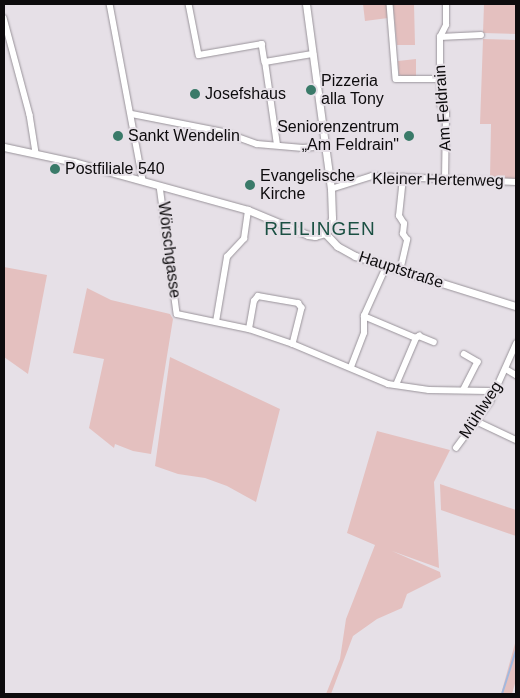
<!DOCTYPE html>
<html>
<head>
<meta charset="utf-8">
<style>
  body { margin:0 }
  #map { position:relative; width:520px; height:698px; overflow:hidden; background:#e6e0e7; font-family:Helvetica,sans-serif }
  div>[style] { position:absolute }
  [style*='--x'] { left:calc(var(--x)*1px); top:calc(var(--y)*1px); width:calc(var(--w)*1px); rotate:calc(var(--a)*1deg) }
  .green>* { inset:0; background:#e4c0bf }
  .stream>* { height:2px; margin:-1px; padding:0 1px; transform-origin:1px; border-radius:1px; background:#a2b8de }
  .roads { filter:drop-shadow(0 0 1px #99939a) drop-shadow(0 0 1px #99939a) }
  .minor>* { height:5.5px; margin:-2.75px; padding:0 2.75px; transform-origin:2.75px; border-radius:2.75px; background:#fff }
  .tertiary>* { height:7px; margin:-3.5px; padding:0 3.5px; transform-origin:3.5px; border-radius:3.5px; background:#fff }
  .dots>* { width:14px; height:14px; translate:-50% -50%; box-sizing:border-box; border:2px solid #e6e0e7; border-radius:50% }
  span { translate:-50% -50%; white-space:nowrap; text-align:center; line-height:1.15; -webkit-text-stroke:4px #e6e0e7; paint-order:stroke }
  .poi-label { font-size:16px; color:#0d0b0d }
  .left { translate:0 -50%; text-align:left }
  .right { translate:-100% -50%; text-align:right }
  .street-label { font-size:16px; color:#0d0b0d }
  .quarter-label { font-size:19px; color:#1b5043; letter-spacing:1px }
  .frame { position:absolute; inset:0; border:5px solid #0d0b0d; pointer-events:none }
</style>
</head>
<body>
<div id="map">
  <div class="green">
    <i style="clip-path:polygon(363px 4px,387px 4px,388px 18px,365px 21px)"></i>
    <i style="clip-path:polygon(393px 4px,414px 4px,415px 45px,397px 45px)"></i>
    <i style="clip-path:polygon(484px 4px,516px 4px,516px 34px,483px 33px)"></i>
    <i style="clip-path:polygon(483px 39px,516px 40px,516px 179px,490px 178px,491px 124px,480px 124px)"></i>
    <i style="clip-path:polygon(416px 59px,416px 77px,403px 77px,399px 74px,398px 61px)"></i>
    <i style="clip-path:polygon(4px 267px,47px 275px,28px 374px,4px 357px)"></i>
    <i style="clip-path:polygon(87px 288px,111px 300px,170px 314px,173px 319px,151px 454px,133px 451px,115px 444px,114px 448px,89px 428px,104px 359px,73px 353px)"></i>
    <i style="clip-path:polygon(170px 357px,280px 409px,256px 502px,227px 486px,205px 478px,178px 474px,155px 466px)"></i>
    <i style="clip-path:polygon(377px 431px,450px 450px,434px 482px,439px 568px,392px 551px,440px 572px,441px 577px,407px 594px,402px 608px,377px 619px,353px 636px,331px 694px,326px 694px,340px 659px,346px 619px,375px 545px,347px 533px)"></i>
    <i style="clip-path:polygon(440px 484px,516px 510px,516px 536px,441px 510px)"></i>
    <i style="clip-path:polygon(516px 640px,516px 680px,512px 694px,501px 694px)"></i>
  </div>
  <div class="stream">
    <i style="--x:502;--y:694;--w:46;--a:-72.3"></i>
  </div>
  <div class="roads">
    <div class="minor">
      <i style="--x:110;--y:4;--w:180;--a:79.4"></i>
      <i style="--x:189;--y:4;--w:52;--a:78.9"></i>
      <i style="--x:199;--y:55;--w:64;--a:-9.9"></i>
      <i style="--x:262;--y:44;--w:18;--a:81"></i>
      <i style="--x:390;--y:4;--w:75;--a:85.4"></i>
      <i style="--x:396;--y:79;--w:44;--a:0"></i>
      <i style="--x:4;--y:18;--w:100;--a:75"></i>
      <i style="--x:30;--y:115;--w:38;--a:81"></i>
      <i style="--x:440;--y:37;--w:41;--a:-2.8"></i>
      <i style="--x:132;--y:114;--w:94;--a:11.1"></i>
      <i style="--x:224;--y:132;--w:35;--a:20"></i>
      <i style="--x:257;--y:144;--w:46;--a:5"></i>
      <i style="--x:303;--y:148;--w:22;--a:-5"></i>
      <i style="--x:277;--y:145;--w:84;--a:-98.2"></i>
      <i style="--x:265;--y:62;--w:49;--a:-9.5"></i>
      <i style="--x:445;--y:179;--w:66;--a:-89.1"></i>
      <i style="--x:446;--y:113;--w:9;--a:-126"></i>
      <i style="--x:441;--y:106;--w:44;--a:-91.3"></i>
      <i style="--x:440;--y:62;--w:25;--a:-90"></i>
      <i style="--x:440;--y:37;--w:13;--a:-63"></i>
      <i style="--x:446;--y:25;--w:21;--a:-90"></i>
      <i style="--x:160;--y:186;--w:129;--a:82.4"></i>
      <i style="--x:177;--y:314;--w:74;--a:11.8"></i>
      <i style="--x:249;--y:329;--w:46;--a:18.8"></i>
      <i style="--x:293;--y:344;--w:103;--a:22.8"></i>
      <i style="--x:388;--y:384;--w:41;--a:8.3"></i>
      <i style="--x:429;--y:390;--w:59;--a:1"></i>
      <i style="--x:488;--y:391;--w:7;--a:16"></i>
      <i style="--x:331;--y:189;--w:43;--a:-17.6"></i>
      <i style="--x:372;--y:176;--w:144;--a:2.4"></i>
      <i style="--x:400;--y:271;--w:32;--a:-77"></i>
      <i style="--x:407;--y:240;--w:7;--a:-124"></i>
      <i style="--x:403;--y:234;--w:10;--a:-84"></i>
      <i style="--x:404;--y:224;--w:9;--a:-122"></i>
      <i style="--x:399;--y:216;--w:39;--a:-84"></i>
      <i style="--x:364;--y:316;--w:56;--a:22.9"></i>
      <i style="--x:416;--y:338;--w:4;--a:-34"></i>
      <i style="--x:419;--y:336;--w:16;--a:22"></i>
      <i style="--x:216;--y:322;--w:66;--a:-80.4"></i>
      <i style="--x:227;--y:257;--w:25;--a:-47"></i>
      <i style="--x:244;--y:239;--w:29;--a:-82"></i>
      <i style="--x:249;--y:329;--w:28;--a:-80"></i>
      <i style="--x:254;--y:301;--w:6;--a:-51"></i>
      <i style="--x:258;--y:296;--w:41;--a:9.9"></i>
      <i style="--x:298;--y:303;--w:6;--a:51"></i>
      <i style="--x:302;--y:308;--w:37;--a:104"></i>
      <i style="--x:464;--y:354;--w:16;--a:30"></i>
      <i style="--x:478;--y:362;--w:31;--a:117"></i>
      <i style="--x:351;--y:367;--w:36;--a:-69"></i>
      <i style="--x:364;--y:333;--w:17;--a:-90"></i>
      <i style="--x:364;--y:316;--w:54;--a:-65.8"></i>
      <i style="--x:506;--y:369;--w:12;--a:31"></i>
      <i style="--x:396;--y:385;--w:51;--a:-66.9"></i>
      <i style="--x:476;--y:421;--w:44;--a:25.4"></i>
      <i style="--x:456;--y:448;--w:57;--a:-53.5"></i>
      <i style="--x:490;--y:402;--w:64;--a:-65.9"></i>
    </div>
    <div class="tertiary">
      <i style="--x:306;--y:4;--w:187;--a:82.3"></i>
      <i style="--x:331;--y:189;--w:29;--a:88"></i>
      <i style="--x:332;--y:218;--w:11;--a:105"></i>
      <i style="--x:329;--y:229;--w:6;--a:135"></i>
      <i style="--x:4;--y:147;--w:72;--a:12.1"></i>
      <i style="--x:74;--y:162;--w:180;--a:15.4"></i>
      <i style="--x:248;--y:210;--w:65;--a:22.6"></i>
      <i style="--x:308;--y:235;--w:7;--a:8"></i>
      <i style="--x:315;--y:236;--w:10;--a:-17"></i>
      <i style="--x:325;--y:233;--w:18;--a:47"></i>
      <i style="--x:337;--y:246;--w:21;--a:29"></i>
      <i style="--x:355;--y:256;--w:169;--a:17.3"></i>
    </div>
  </div>
  <div class="dots">
    <i style="left:311px;top:90px;background:#3a7a69"></i>
    <i style="left:195px;top:94px;background:#3a7a69"></i>
    <i style="left:118px;top:136px;background:#3a7a69"></i>
    <i style="left:409px;top:136px;background:#3a7a69"></i>
    <i style="left:55px;top:169px;background:#3a7a69"></i>
    <i style="left:250px;top:185px;background:#3a7a69"></i>
  </div>
  <div class="poi-label">
    <span class="left" style="left:321px;top:90px">Pizzeria<br>alla Tony</span>
    <span class="left" style="left:205px;top:94px">Josefshaus</span>
    <span class="right" style="left:399px;top:136px">Seniorenzentrum<br>„Am Feldrain"</span>
    <span class="left" style="left:128px;top:136px">Sankt Wendelin</span>
    <span class="left" style="left:65px;top:169px">Postfiliale 540</span>
    <span class="left" style="left:260px;top:185px">Evangelische<br>Kirche</span>
  </div>
  <div class="street-label">
    <span style="left:443px;top:108px;rotate:-94deg">Am Feldrain</span>
    <span style="left:438px;top:180px;rotate:1deg">Kleiner Hertenweg</span>
    <span style="left:169px;top:250px;rotate:83deg">Wörschgasse</span>
    <span style="left:401px;top:270px;rotate:18deg">Hauptstraße</span>
    <span style="left:481px;top:410px;rotate:-57deg">Mühlweg</span>
  </div>
  <div class="quarter-label">
    <span style="left:320px;top:229px">REILINGEN</span>
  </div>
  <div class="frame"></div>
</div>
</body>
</html>
